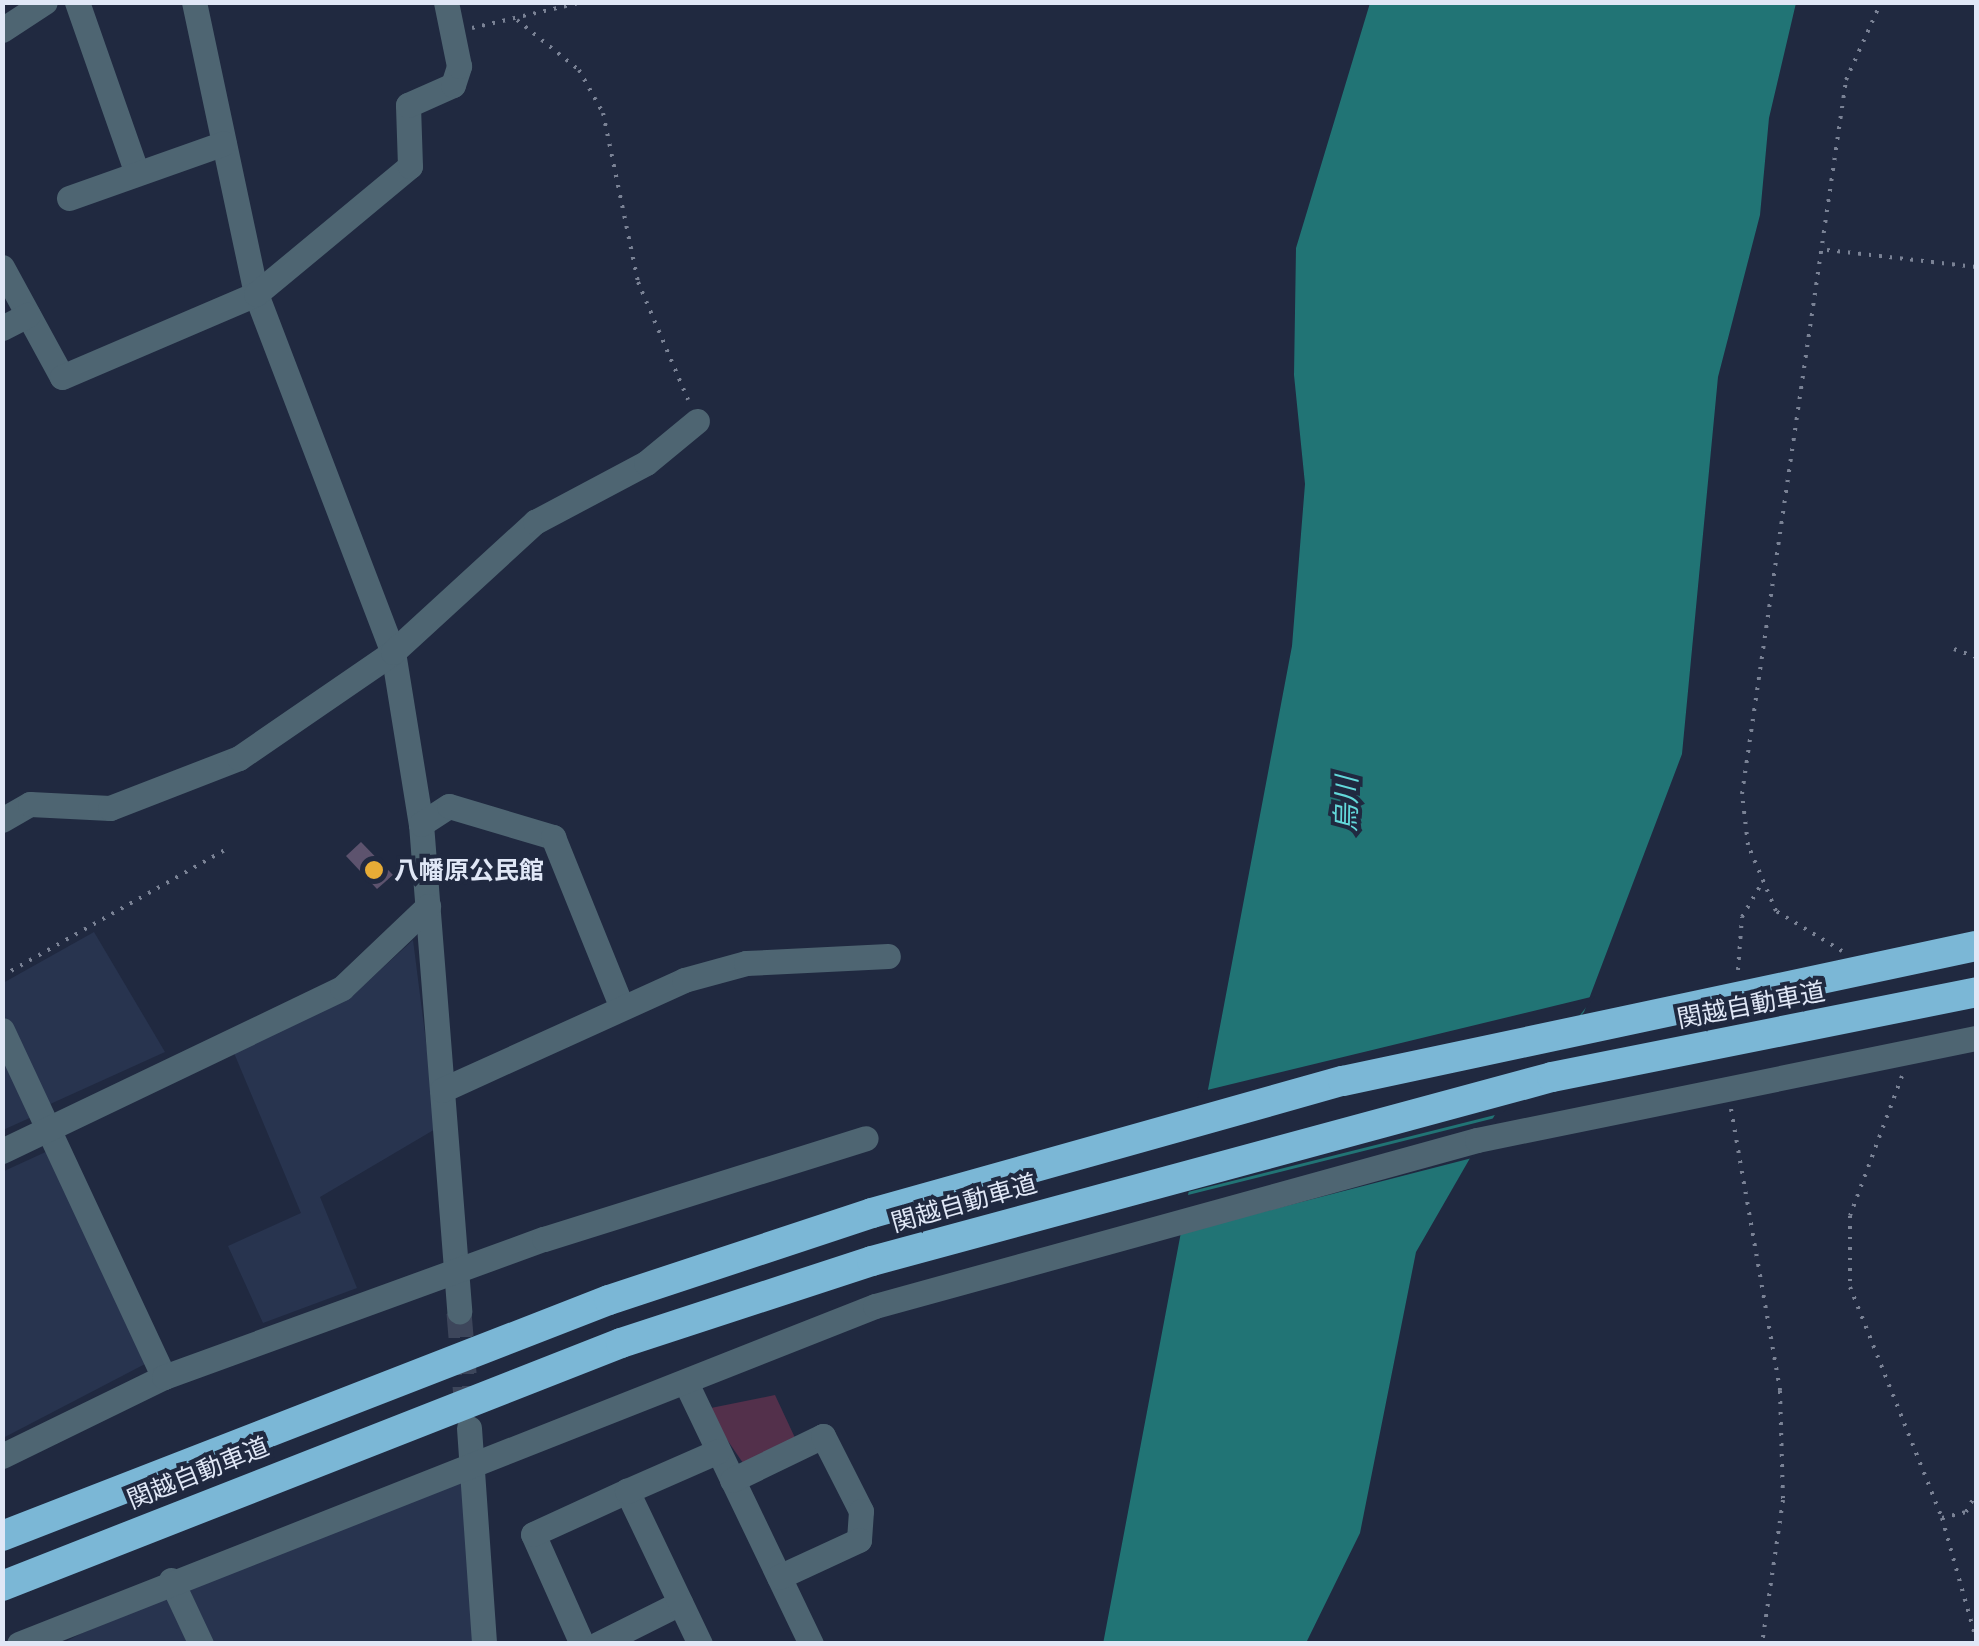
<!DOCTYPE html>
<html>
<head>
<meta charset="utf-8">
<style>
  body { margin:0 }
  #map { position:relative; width:1979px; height:1646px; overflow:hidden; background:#202940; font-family:"PT Serif","Noto Sans JP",serif }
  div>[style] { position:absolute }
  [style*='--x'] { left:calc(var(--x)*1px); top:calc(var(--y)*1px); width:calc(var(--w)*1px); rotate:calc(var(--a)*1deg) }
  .built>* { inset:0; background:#28344f }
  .green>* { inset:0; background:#53304b }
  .water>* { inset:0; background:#217475 }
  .pier>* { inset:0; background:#202940 }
  .building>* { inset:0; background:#5d536e }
  .minor-tunnel>* { height:25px; margin-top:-12.5px; transform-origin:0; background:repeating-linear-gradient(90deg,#3d465b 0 25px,transparent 0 37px) }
  .path>* { height:4px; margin-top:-2px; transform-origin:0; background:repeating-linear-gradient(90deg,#7a8295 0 2.5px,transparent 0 10.5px) }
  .minor>* { height:25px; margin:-12.5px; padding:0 12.5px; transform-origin:12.5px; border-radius:12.5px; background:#4e6572 }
  .highway>* { height:30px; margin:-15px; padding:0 15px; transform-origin:15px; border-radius:15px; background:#7bb7d6 }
  .minor-bridge>* { height:25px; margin:-12.5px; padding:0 12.5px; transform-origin:12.5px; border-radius:12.5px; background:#4e6572 }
  .highway-bridge>* { height:30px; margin:-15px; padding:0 15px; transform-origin:15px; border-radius:15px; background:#7bb7d6 }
  .dots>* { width:28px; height:28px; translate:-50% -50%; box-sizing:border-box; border:5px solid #202940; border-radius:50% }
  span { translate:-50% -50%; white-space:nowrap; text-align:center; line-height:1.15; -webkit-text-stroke:8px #202940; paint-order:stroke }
  .poi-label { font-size:25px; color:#e0e7f6; font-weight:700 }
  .left { translate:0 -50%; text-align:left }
  .street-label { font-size:25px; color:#e0e7f6 }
  .water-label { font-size:28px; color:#63d9db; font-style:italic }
  .frame { position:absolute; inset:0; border:5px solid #e0e7f6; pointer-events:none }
</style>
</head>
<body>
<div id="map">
  <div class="built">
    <i style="clip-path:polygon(94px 932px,165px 1052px,48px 1105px,3px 1013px,3px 983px)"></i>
    <i style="clip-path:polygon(413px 940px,437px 1128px,320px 1197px,357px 1288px,263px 1323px,228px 1246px,301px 1213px,234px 1053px,365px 984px)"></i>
    <i style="clip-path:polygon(2px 1049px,34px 1116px,3px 1130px,2px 1130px)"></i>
    <i style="clip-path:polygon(50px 1150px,145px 1364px,3px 1438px,2px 1172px)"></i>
    <i style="clip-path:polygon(464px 1477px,474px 1643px,61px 1644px,82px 1633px)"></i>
  </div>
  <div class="green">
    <i style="clip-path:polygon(775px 1395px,796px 1440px,743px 1463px,706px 1409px)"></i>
  </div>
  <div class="water">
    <i style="clip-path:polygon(1370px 3px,1796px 3px,1769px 118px,1760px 215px,1718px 377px,1682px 754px,1584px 1012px,1496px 1113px,1416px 1252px,1360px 1533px,1306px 1643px,1103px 1644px,1292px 646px,1305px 484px,1294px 375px,1296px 248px)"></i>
  </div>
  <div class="pier">
    <i style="clip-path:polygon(1595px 996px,1503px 1113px,1180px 1194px,1199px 1092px)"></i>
    <i style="clip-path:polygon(1499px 1117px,1476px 1157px,1173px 1235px,1180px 1197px)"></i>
  </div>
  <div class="building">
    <i style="clip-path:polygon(361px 842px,393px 875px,377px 889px,346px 856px)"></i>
  </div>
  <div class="minor-tunnel">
    <i style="--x:459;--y:1312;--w:110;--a:85.3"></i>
  </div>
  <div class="path">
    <i style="--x:1973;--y:2;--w:8;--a:67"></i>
    <i style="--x:517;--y:20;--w:80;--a:38.9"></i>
    <i style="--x:579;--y:70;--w:49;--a:60.8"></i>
    <i style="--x:603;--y:113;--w:173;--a:78.3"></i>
    <i style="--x:638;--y:282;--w:128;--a:67"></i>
    <i style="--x:472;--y:28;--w:114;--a:-13.2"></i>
    <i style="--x:1827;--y:250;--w:150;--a:6.5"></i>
    <i style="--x:1954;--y:649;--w:23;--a:20"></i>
    <i style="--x:1842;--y:951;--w:77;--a:-148.8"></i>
    <i style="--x:1776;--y:911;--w:72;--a:-113"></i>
    <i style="--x:1748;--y:845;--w:51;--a:-96.7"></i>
    <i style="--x:1742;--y:794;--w:722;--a:-81.71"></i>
    <i style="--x:1846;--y:80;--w:85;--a:-65.8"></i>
    <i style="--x:1738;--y:970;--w:53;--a:-85.7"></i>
    <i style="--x:1742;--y:917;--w:42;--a:-59.7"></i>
    <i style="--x:2;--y:976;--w:256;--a:-29.5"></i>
    <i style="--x:1902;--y:1076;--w:149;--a:110.4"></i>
    <i style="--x:1850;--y:1216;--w:71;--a:90"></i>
    <i style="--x:1850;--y:1287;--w:249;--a:68.3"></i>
    <i style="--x:1942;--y:1518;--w:126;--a:74.3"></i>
    <i style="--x:1731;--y:1109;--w:286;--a:80.1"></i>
    <i style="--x:1780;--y:1391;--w:109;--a:88.4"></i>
    <i style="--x:1783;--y:1500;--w:146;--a:98.3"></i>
    <i style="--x:1942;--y:1518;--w:25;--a:-14"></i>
    <i style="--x:1966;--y:1512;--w:21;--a:-61"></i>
  </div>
  <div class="minor">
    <i style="--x:77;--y:2;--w:181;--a:70.7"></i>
    <i style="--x:194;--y:2;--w:299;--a:78"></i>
    <i style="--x:256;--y:294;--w:383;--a:69.1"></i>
    <i style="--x:393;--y:652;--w:174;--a:80.8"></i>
    <i style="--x:421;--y:824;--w:489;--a:85.5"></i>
    <i style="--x:2;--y:30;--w:51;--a:-33.1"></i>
    <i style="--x:69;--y:198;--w:164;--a:-19.5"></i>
    <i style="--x:2;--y:267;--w:125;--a:61.4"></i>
    <i style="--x:62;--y:377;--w:211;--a:-23.2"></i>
    <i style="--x:256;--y:294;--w:200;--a:-39.7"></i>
    <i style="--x:410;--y:166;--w:61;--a:-91.9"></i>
    <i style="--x:408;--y:105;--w:49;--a:-24"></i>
    <i style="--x:453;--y:85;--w:20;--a:-72"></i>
    <i style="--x:459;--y:66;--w:65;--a:-101.5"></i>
    <i style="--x:2;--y:328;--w:29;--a:-27"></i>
    <i style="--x:2;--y:820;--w:32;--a:-30"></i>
    <i style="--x:30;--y:804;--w:80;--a:2.9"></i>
    <i style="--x:110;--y:808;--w:138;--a:-21.2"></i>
    <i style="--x:239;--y:758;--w:187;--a:-34.5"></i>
    <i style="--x:393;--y:652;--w:193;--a:-42.5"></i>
    <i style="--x:535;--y:522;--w:126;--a:-28"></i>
    <i style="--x:646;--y:463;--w:66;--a:-39.5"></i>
    <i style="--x:421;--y:824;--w:33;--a:-33"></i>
    <i style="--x:449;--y:806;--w:109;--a:16.6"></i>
    <i style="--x:553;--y:837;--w:181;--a:68"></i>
    <i style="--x:2;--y:1030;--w:383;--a:65"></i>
    <i style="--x:442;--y:1090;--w:266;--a:-24.4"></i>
    <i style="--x:684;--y:980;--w:64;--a:-15.3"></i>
    <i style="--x:746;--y:963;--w:142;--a:-2.8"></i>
    <i style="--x:2;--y:1151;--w:377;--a:-25.6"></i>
    <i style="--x:342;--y:988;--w:119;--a:-43.6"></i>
    <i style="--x:687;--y:1385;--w:287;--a:64.4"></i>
    <i style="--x:469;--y:1428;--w:217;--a:86"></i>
    <i style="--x:2;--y:1456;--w:180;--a:-26"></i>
    <i style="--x:164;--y:1377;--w:404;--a:-20"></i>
    <i style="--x:544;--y:1239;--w:337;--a:-17.4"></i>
    <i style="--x:732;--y:1480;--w:101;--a:-25.8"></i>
    <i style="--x:823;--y:1436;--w:84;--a:63.1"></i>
    <i style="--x:861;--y:1511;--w:29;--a:94"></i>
    <i style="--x:859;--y:1540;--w:88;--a:155.2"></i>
    <i style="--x:171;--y:1580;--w:71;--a:64.9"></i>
    <i style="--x:19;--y:1644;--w:920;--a:-21.55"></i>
    <i style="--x:582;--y:1644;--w:120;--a:-114"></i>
    <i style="--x:533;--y:1534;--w:103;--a:-24.6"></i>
    <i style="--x:598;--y:1644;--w:92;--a:-26.6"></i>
    <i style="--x:700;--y:1644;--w:170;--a:-115.5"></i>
    <i style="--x:627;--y:1491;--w:99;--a:-23.7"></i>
  </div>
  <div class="highway">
    <i style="--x:2;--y:1536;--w:651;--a:-21.25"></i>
    <i style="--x:609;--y:1300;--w:277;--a:-18.3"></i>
    <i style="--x:2;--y:1586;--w:665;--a:-21.43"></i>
    <i style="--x:621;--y:1343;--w:264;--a:-18.1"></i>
  </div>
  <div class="minor-bridge">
    <i style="--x:875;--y:1306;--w:624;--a:-15.42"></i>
    <i style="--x:1477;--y:1140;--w:509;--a:-11.55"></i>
  </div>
  <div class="highway-bridge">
    <i style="--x:872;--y:1213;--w:489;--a:-15.7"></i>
    <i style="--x:1343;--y:1081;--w:647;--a:-12.04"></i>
    <i style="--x:872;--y:1261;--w:704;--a:-15.14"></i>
    <i style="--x:1552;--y:1077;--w:432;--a:-11.3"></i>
  </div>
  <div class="dots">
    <i style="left:374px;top:870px;background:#e7ac36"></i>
  </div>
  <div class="poi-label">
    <span class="left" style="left:394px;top:870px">八幡原公民館</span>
  </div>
  <div class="street-label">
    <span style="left:1751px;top:1005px;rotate:-11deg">関越自動車道</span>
    <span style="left:964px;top:1203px;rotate:-16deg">関越自動車道</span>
    <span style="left:198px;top:1473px;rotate:-22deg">関越自動車道</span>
  </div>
  <div class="water-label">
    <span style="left:1346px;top:804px;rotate:-89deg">烏川</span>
  </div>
  <div class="frame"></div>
</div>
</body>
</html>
